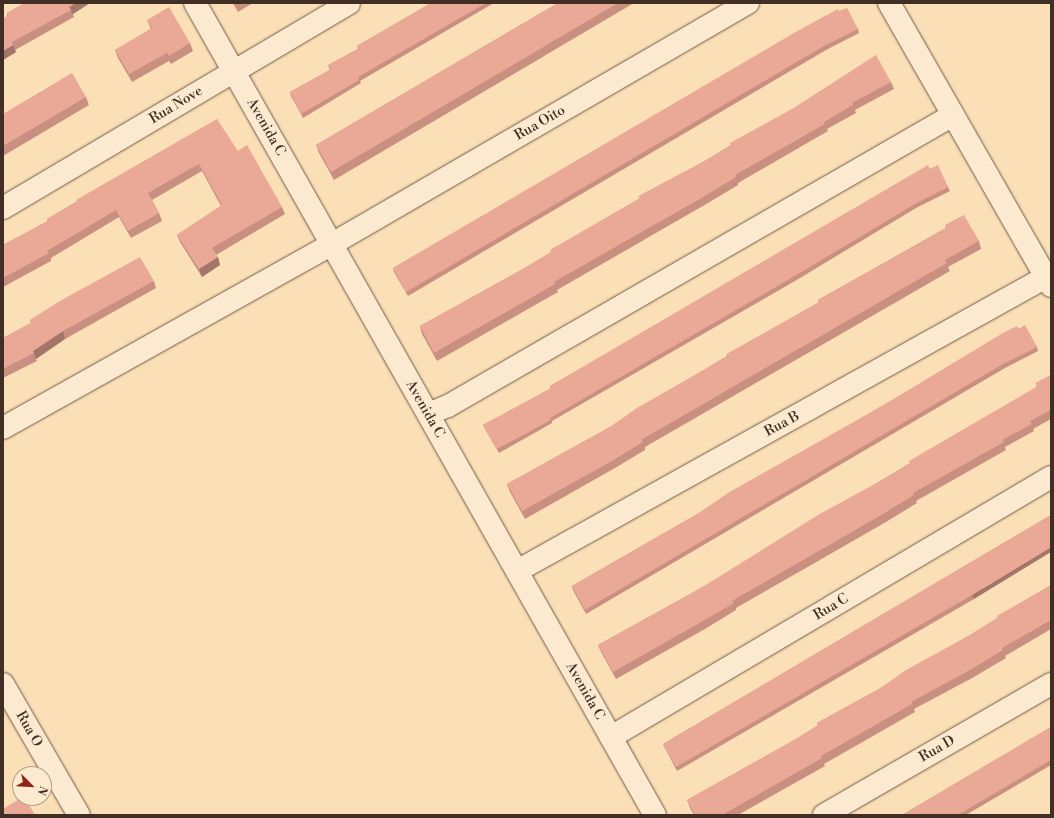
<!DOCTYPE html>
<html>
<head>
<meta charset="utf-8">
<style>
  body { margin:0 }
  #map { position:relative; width:1054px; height:818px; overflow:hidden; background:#fbdfb6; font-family:"Libre Bodoni",serif }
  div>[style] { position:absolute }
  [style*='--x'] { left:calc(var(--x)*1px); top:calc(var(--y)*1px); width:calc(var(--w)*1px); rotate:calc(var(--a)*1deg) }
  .roads { filter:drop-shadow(0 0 1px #705a48) drop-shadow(0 0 1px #705a48) }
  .street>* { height:22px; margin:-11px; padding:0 11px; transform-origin:11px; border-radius:11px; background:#fcead0 }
  .wall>* { inset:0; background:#c99081 }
  .shaded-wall>* { inset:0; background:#a47669 }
  .building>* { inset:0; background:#eaa896 }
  span { translate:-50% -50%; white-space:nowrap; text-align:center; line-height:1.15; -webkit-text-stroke:3px #fcead0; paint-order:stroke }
  .street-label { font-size:14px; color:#412e24 }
  .frame { position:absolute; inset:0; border:4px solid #412e24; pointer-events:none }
  .north { position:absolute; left:12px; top:766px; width:40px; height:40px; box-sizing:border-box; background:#fcead0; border:1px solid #b19f8b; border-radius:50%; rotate:114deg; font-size:11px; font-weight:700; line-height:16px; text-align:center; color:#412e24 }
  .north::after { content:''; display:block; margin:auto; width:14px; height:18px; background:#8f2418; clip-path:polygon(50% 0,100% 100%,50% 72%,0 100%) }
</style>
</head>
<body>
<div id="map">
  <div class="roads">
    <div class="street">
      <i style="--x:195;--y:3;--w:933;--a:60.47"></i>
      <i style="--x:889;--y:3;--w:326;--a:60.2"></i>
      <i style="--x:3;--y:208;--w:402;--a:-30.6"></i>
      <i style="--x:428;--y:414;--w:22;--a:-22"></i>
      <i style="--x:448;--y:406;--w:583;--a:-29.95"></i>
      <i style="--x:3;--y:428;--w:377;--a:-29.2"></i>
      <i style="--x:332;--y:244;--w:481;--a:-30.1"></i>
      <i style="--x:517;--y:571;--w:605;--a:-29.06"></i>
      <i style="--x:3;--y:684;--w:151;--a:59.9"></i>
      <i style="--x:611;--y:737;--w:511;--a:-30.58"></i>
      <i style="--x:824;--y:815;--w:262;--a:-30"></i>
    </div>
  </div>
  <div class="wall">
    <i style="clip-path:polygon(25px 3px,90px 3px,73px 14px,74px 17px,15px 50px,16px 52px,3px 60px,7px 16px,7px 13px)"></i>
    <i style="clip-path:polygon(233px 3px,253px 3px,238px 12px)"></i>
    <i style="clip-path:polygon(431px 3px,494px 3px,360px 81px,361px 83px,303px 118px,291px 96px,290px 92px,330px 70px,328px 65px,358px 49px,357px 46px)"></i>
    <i style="clip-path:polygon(558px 3px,634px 3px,334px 180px,319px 153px,316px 145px)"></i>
    <i style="clip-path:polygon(839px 11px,858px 29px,859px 33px,826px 50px,408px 296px,394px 272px,393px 268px)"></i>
    <i style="clip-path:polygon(147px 20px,190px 43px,193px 51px,171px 64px,169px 61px,132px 82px,118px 58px,115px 50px,151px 29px)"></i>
    <i style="clip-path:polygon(891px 82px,894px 89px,855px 110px,856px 113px,827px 129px,828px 131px,738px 183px,738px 185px,708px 203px,557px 290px,558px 292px,437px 361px,422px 334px,420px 326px,523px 269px,640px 199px,639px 196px,703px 162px,731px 145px,730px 143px)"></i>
    <i style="clip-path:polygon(86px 97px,89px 105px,3px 156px,3px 114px)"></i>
    <i style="clip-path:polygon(238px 151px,282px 207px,285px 214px,216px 255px,218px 257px,220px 265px,202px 277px,180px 242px,177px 235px,221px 206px,202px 171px,152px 200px,159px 213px,162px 221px,131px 238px,119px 217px,51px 258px,51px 261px,3px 287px,3px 245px,48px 221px,47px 219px,76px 202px)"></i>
    <i style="clip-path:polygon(930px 169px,948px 187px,950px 191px,916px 208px,795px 281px,552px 421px,552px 423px,499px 453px,485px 429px,483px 425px,550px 389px,550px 386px)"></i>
    <i style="clip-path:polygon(945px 225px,979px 241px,981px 249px,948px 267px,950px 271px,645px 447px,645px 450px,615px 468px,525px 519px,510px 492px,507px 484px,610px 427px,727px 356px,727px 354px,819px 303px,818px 300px,946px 228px)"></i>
    <i style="clip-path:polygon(154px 281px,156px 288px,65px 339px,36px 359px,37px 361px,3px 378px,3px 338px,31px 323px,30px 320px)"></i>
    <i style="clip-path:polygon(1018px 329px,1037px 347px,1038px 351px,1005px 368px,586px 614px,573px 590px,572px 586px,699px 513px,882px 406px)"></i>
    <i style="clip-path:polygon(1051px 375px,1051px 419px,1033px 429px,1034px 431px,1005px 447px,1006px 450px,916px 501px,917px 503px,886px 522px,736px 608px,736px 610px,705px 629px,616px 679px,601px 652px,598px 645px,701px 588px,882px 480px,1037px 387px,1036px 383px)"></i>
    <i style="clip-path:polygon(1051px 515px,974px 599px,677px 771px,665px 748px,663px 744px)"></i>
    <i style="clip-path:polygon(1051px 585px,1051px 629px,1005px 656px,1006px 658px,974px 677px,914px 709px,915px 712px,824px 764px,825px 766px,738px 815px,694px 815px,690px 808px,687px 800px,789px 743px,818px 726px,817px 723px,879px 689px,970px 635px)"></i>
    <i style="clip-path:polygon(1051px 727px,1051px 765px,966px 815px,902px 815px)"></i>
  </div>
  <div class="shaded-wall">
    <i style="clip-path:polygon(76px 3px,90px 3px,73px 14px,69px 7px)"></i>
    <i style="clip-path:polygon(13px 45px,16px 52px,3px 60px,3px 51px)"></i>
    <i style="clip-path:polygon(218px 257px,220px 265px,202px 277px,199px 269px)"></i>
    <i style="clip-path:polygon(63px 331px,65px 339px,36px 359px,33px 351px)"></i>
    <i style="clip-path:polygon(1051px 547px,1051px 552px,974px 599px,972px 595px)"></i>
  </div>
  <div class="building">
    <i style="clip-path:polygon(25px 3px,76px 3px,69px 7px,71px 10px,12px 42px,13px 45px,3px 51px,3px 18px,8px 16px,7px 13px)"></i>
    <i style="clip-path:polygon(431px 3px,486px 3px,358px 77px,359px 80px,301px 114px,290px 92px,331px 69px,328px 65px,359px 49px,357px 46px)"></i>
    <i style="clip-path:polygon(558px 3px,618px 3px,331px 172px,316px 145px)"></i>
    <i style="clip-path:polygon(169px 7px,190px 43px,169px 56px,167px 53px,129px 74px,115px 50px,152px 28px,147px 20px)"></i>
    <i style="clip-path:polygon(847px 8px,858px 29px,824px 46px,406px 292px,393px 268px,794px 33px,838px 9px,839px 11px)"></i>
    <i style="clip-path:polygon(876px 55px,891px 82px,852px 103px,853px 105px,824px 122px,825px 124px,735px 175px,736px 177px,705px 196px,554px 282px,555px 284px,434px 353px,420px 326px,523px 269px,551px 252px,550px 250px,640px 198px,639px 196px,703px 162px,731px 145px,730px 143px,792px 109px)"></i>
    <i style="clip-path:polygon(72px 73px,86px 97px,3px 146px,3px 114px)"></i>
    <i style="clip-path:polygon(217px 119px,238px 151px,247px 145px,282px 207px,212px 248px,218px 257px,199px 269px,177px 235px,222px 205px,199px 164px,148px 193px,159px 213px,128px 231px,116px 210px,47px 251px,49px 253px,3px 278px,3px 245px,49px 221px,47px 219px,77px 202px,76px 200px)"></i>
    <i style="clip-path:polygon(928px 165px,930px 169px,938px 165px,948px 187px,915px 204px,793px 277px,550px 418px,551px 420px,497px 449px,483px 425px,551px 388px,550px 386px)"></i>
    <i style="clip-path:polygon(964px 215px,979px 241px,945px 260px,947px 263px,641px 440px,643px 442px,612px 461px,522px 511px,507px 484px,610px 427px,637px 408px,728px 356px,727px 354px,819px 302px,818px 300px,947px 228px,945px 225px)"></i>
    <i style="clip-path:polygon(140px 257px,154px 281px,63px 331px,33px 351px,34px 353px,3px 369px,3px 338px,31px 323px,30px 320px,60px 301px)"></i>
    <i style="clip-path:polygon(1025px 325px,1037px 347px,1003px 364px,585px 610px,572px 586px,699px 513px,728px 493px,882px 406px,1003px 333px,1017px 326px,1018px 329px)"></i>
    <i style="clip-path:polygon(1051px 375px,1051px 410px,1030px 421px,1032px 424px,1002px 440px,1004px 442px,913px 493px,914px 495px,883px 514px,732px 601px,734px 603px,703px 621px,613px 672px,598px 645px,701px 588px,818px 515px,882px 480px,910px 463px,909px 461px,1038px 386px,1036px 383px)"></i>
    <i style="clip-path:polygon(1051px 515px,1051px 547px,972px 595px,676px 767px,663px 744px)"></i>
    <i style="clip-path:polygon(1051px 585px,1051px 620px,1002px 648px,1003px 650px,972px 669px,911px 702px,912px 704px,821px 756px,822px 758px,722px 815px,695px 815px,687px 800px,789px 743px,818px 725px,817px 723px,879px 689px,906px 670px,970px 635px,998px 618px,997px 616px)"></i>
    <i style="clip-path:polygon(1051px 727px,1051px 760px,958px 815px,902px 815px)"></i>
    <i style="clip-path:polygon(21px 798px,25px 798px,35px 815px,3px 815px,3px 809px)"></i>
  </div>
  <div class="street-label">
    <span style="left:176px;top:105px;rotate:-31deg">Rua Nove</span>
    <span style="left:540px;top:123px;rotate:-30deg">Rua Oito</span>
    <span style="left:266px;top:127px;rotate:60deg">Avenida C</span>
    <span style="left:425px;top:409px;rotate:60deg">Avenida C</span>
    <span style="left:782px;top:424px;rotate:-29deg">Rua B</span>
    <span style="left:831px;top:607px;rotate:-31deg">Rua C</span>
    <span style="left:585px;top:691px;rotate:60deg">Avenida C</span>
    <span style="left:29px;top:729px;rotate:60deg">Rua O</span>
    <span style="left:937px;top:749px;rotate:-30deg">Rua D</span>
  </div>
  <div class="frame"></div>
  <div class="north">N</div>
</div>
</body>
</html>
